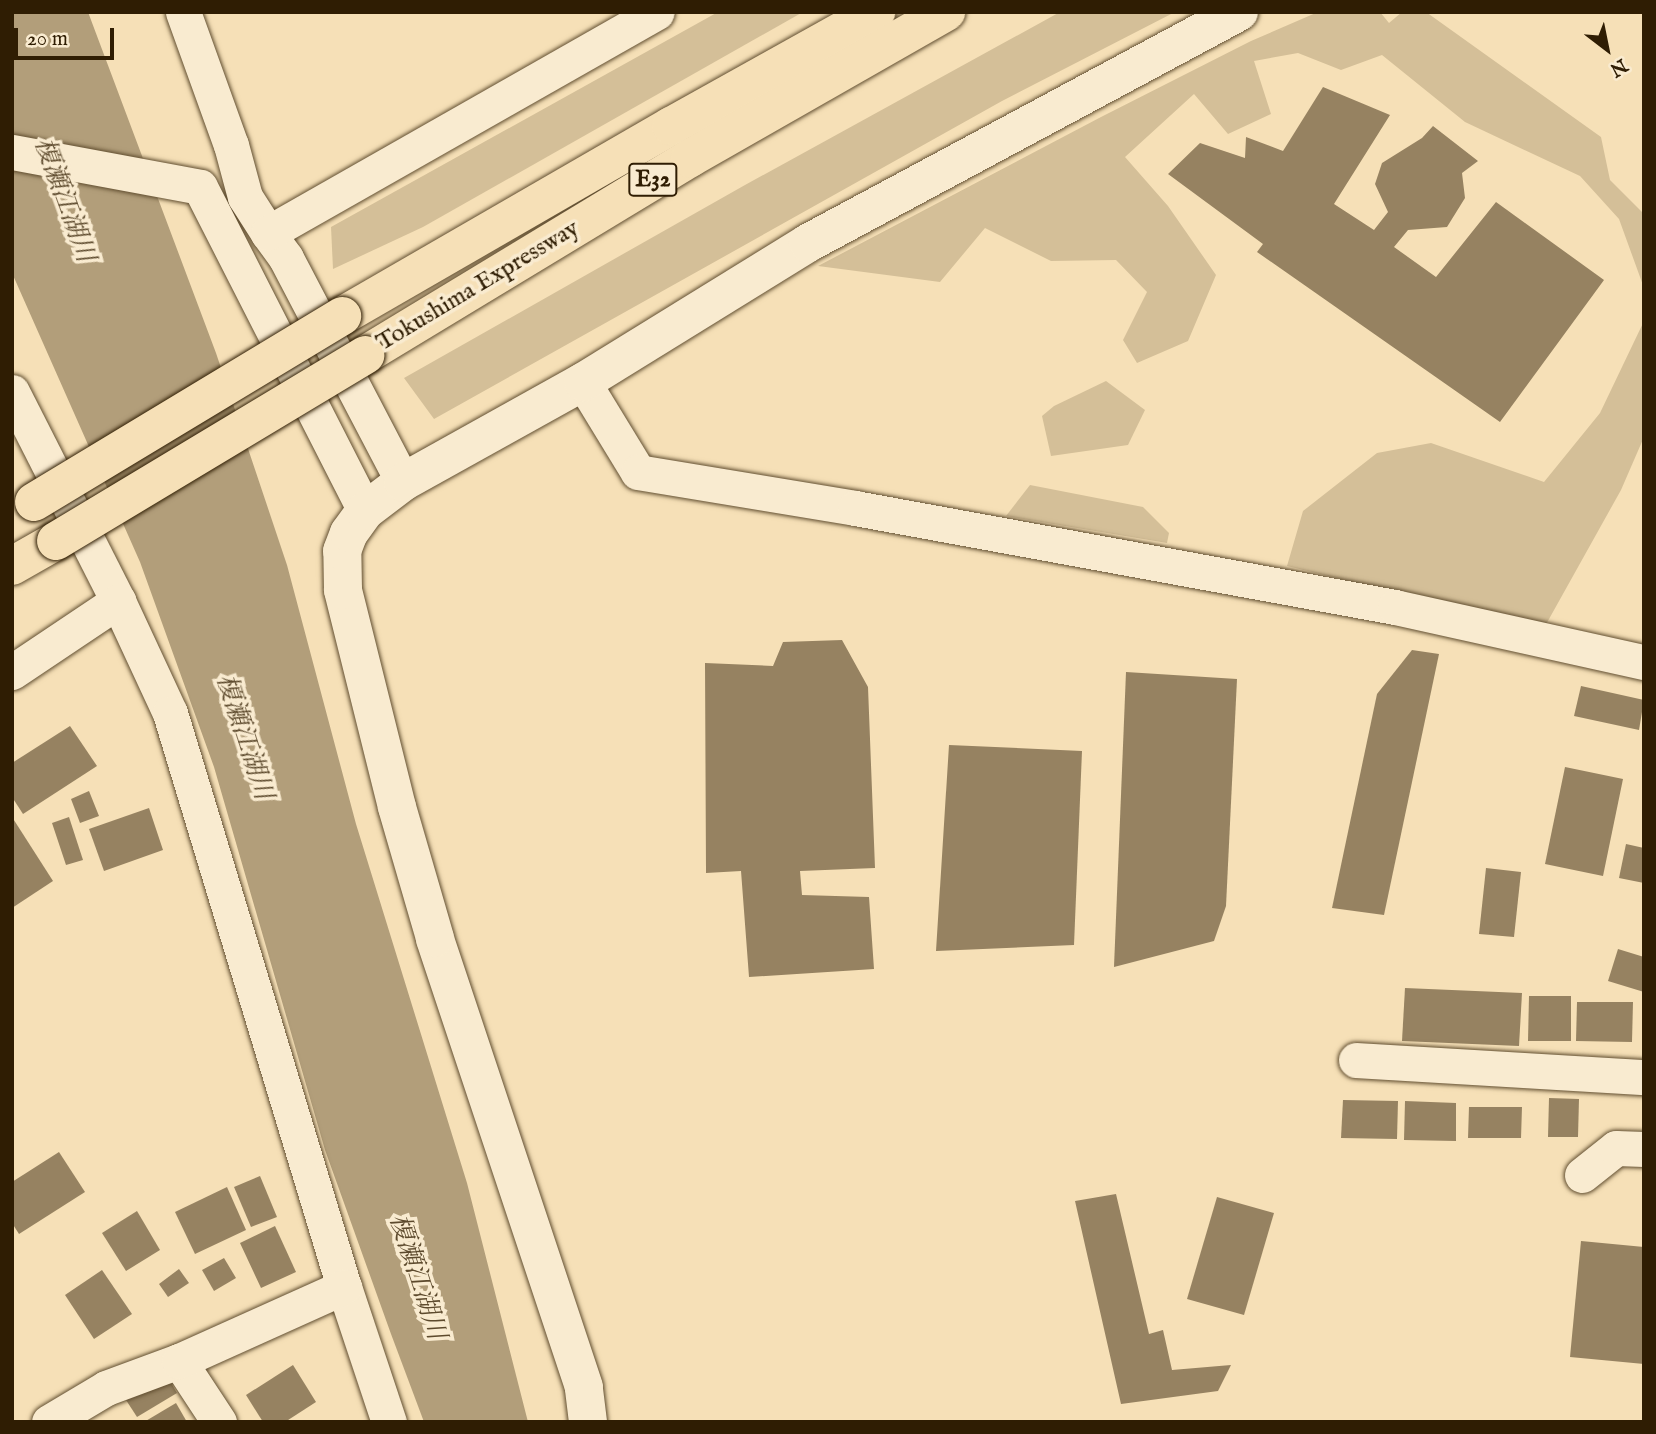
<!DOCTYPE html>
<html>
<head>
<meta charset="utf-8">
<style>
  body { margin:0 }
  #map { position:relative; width:1656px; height:1434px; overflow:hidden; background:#f6e0b7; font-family:"IM FELL English","Noto Serif JP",serif }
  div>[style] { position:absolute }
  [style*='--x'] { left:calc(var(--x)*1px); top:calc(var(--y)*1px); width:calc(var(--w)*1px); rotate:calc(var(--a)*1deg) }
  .green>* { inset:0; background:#d4bf98 }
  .water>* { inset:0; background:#b29e7a }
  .building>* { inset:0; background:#968261 }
  .roads { filter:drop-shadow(0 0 2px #614e30) drop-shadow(0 0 2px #614e30) }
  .minor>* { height:35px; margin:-17.5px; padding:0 17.5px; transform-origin:17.5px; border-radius:17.5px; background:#f9ebd0 }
  .tertiary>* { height:38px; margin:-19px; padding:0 19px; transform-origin:19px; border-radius:19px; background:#f9ebd0 }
  .motorway>* { height:38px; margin:-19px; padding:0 19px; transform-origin:19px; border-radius:19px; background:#f6e0b7 }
  .bridges { filter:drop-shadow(0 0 2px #2f1d03) drop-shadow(0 0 2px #2f1d03) }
  .motorway-bridge>* { height:38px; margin:-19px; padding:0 19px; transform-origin:19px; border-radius:19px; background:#f6e0b7 }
  span { translate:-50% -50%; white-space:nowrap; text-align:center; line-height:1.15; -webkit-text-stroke:7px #f9ebd0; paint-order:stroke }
  .shield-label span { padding:2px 5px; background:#f9ebd0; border:2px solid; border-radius:5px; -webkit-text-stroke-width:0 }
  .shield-label { font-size:23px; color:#2f1d03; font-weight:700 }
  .street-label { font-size:24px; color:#2f1d03 }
  .water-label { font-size:26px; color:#5d4a2d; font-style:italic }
  .frame { position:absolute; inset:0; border:14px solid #2f1d03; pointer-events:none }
  .north { position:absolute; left:1572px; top:14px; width:70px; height:70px; -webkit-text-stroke:5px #f9ebd0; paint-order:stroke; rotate:148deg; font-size:19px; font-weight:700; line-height:28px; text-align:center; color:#2f1d03 }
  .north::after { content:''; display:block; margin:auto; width:24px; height:32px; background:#2f1d03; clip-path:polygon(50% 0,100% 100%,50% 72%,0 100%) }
  .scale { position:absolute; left:14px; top:28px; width:100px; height:32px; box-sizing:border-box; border:4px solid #2f1d03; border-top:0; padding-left:9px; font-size:21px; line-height:24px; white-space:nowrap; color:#2f1d03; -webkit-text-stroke:5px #f9ebd0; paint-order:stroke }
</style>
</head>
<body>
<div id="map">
  <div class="green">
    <i style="clip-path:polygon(718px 12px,803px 12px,423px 227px,333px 269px,331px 227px)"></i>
    <i style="clip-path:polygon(1060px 12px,1175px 12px,1002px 101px,434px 419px,404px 378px,745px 185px)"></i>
    <i style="clip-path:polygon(1318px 12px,1380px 12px,1389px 23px,1402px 12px,1426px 12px,1601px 137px,1610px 180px,1644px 214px,1644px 288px,1619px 219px,1580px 176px,1465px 122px,1382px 55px,1341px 70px,1298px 53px,1254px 61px,1271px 114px,1228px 134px,1194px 94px,1125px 157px,1168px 206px,1216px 275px,1188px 341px,1137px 363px,1123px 340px,1147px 292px,1116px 260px,1051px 261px,985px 228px,940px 282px,818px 266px,1101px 117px,1251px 41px)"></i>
    <i style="clip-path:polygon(1644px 321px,1644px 437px,1621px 490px,1544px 628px,1287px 566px,1303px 511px,1377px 453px,1431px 443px,1544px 482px,1600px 413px)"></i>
    <i style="clip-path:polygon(1106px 381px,1145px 410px,1128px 445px,1051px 456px,1042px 416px,1054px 406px)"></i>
    <i style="clip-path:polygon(1030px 485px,1143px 507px,1169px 533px,1167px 543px,1006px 516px)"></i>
  </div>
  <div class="water">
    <i style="clip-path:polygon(12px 12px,88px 12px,216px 353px,287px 565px,356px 824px,467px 1183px,528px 1422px,424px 1422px,391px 1334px,325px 1150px,214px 767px,140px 562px,12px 273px)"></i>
  </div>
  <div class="building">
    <i style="clip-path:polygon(1323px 87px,1390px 115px,1334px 204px,1374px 230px,1388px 212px,1375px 184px,1382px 163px,1422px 138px,1433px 126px,1478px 161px,1462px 173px,1465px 198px,1447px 227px,1408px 230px,1394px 247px,1436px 277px,1496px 202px,1604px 280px,1500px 422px,1257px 252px,1263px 244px,1168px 174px,1200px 143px,1245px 158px,1246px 137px,1283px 151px)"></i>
    <i style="clip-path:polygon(842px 640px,868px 687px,875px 868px,800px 871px,802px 895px,869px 897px,874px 969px,749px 977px,741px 871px,706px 873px,705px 663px,773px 666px,783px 642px)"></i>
    <i style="clip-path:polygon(1412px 650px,1439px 654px,1384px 915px,1332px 908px,1377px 694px)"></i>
    <i style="clip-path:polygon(1126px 672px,1237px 679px,1226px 906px,1214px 941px,1114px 967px)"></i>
    <i style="clip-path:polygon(1581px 686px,1644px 700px,1639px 730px,1574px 716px)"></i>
    <i style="clip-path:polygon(70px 726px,97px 766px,23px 814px,12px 797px,12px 763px)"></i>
    <i style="clip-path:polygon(949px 745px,1082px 751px,1074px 945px,936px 951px)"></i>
    <i style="clip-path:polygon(1565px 767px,1623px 779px,1603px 876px,1545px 864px)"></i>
    <i style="clip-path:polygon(89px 791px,99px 816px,80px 823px,71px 799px)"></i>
    <i style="clip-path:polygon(149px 808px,163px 850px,104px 871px,89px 829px)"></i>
    <i style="clip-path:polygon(12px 817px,53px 881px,12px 908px)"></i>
    <i style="clip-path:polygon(69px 817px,83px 860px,66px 865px,52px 823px)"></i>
    <i style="clip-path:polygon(1626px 844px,1644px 848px,1644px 883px,1619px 878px)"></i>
    <i style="clip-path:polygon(1486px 868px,1521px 872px,1514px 937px,1479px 934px)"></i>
    <i style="clip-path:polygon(1618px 949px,1644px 957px,1644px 992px,1608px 981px)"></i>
    <i style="clip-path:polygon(1405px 988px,1522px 993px,1519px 1046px,1402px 1041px)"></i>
    <i style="clip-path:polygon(1529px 996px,1571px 996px,1571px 1041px,1528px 1041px)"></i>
    <i style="clip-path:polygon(1577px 1002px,1633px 1002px,1632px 1042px,1576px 1041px)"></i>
    <i style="clip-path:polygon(1549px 1098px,1579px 1099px,1578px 1137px,1548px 1137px)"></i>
    <i style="clip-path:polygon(1343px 1100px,1398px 1101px,1397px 1139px,1341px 1138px)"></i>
    <i style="clip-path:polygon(1405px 1101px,1456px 1103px,1456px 1141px,1404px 1140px)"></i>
    <i style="clip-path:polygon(1469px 1107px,1522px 1107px,1521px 1138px,1468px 1138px)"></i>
    <i style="clip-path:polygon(59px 1152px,85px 1192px,19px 1234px,12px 1223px,12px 1182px)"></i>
    <i style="clip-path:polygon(260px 1176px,277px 1217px,251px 1227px,234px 1187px)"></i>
    <i style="clip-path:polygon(227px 1187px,246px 1230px,195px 1254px,175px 1212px)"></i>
    <i style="clip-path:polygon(1116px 1194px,1149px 1334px,1163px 1330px,1172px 1370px,1231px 1365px,1218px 1391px,1121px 1404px,1075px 1201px)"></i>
    <i style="clip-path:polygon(1217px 1197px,1274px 1213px,1244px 1315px,1187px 1299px)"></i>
    <i style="clip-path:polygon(137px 1211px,160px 1250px,126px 1271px,102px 1233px)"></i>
    <i style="clip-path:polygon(275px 1226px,296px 1272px,261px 1288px,240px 1243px)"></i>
    <i style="clip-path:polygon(1581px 1241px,1644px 1247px,1644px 1364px,1570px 1357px)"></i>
    <i style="clip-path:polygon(224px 1258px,236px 1278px,214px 1291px,202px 1270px)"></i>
    <i style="clip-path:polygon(179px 1269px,189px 1283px,168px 1297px,159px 1284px)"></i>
    <i style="clip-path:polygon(102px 1270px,132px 1314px,94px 1339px,65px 1295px)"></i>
    <i style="clip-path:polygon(293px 1365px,316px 1402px,285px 1422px,263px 1422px,246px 1395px)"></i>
    <i style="clip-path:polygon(167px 1376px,177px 1393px,137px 1417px,126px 1400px)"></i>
    <i style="clip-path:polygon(176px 1403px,187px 1422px,144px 1422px)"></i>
  </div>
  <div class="roads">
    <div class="minor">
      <i style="--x:183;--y:12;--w:141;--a:70.2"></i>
      <i style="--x:231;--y:145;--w:54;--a:74.9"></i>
      <i style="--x:245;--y:197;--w:43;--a:57.4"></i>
      <i style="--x:12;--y:152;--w:191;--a:10.5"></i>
      <i style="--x:200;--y:187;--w:364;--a:63"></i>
      <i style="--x:583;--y:382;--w:105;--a:58.6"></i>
      <i style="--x:638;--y:472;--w:220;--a:9.4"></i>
      <i style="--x:855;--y:508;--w:549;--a:10.39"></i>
      <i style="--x:1395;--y:607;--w:255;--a:12.5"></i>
      <i style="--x:12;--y:392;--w:234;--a:63.1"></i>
      <i style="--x:118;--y:601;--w:123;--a:65.1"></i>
      <i style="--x:170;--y:713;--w:600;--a:73.14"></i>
      <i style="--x:344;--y:1287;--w:142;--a:71.6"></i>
      <i style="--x:403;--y:482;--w:253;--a:-117.6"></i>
      <i style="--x:286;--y:258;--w:31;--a:-126"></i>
      <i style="--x:268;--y:233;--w:447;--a:-29.6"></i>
      <i style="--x:12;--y:672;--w:128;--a:-33.8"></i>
      <i style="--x:1356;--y:1060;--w:289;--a:3.4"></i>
      <i style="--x:1582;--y:1175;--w:43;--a:-38.5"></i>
      <i style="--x:1616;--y:1148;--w:28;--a:2"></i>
      <i style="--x:179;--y:1361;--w:73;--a:56.7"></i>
      <i style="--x:49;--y:1422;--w:66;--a:-30.8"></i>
      <i style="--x:106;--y:1388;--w:78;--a:-20.3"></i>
      <i style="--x:179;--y:1361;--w:181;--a:-24.2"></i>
    </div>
    <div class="tertiary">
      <i style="--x:588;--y:1422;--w:35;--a:-97"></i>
      <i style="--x:584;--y:1387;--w:473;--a:-108.4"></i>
      <i style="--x:435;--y:938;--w:136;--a:-106.2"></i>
      <i style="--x:397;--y:807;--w:224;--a:-104"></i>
      <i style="--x:343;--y:590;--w:39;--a:-91"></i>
      <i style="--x:342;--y:551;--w:19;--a:-69"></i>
      <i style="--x:349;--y:533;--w:27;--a:-54"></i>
      <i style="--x:365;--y:511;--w:48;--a:-37.3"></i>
      <i style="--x:403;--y:482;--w:206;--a:-29.1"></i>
      <i style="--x:583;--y:382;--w:264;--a:-31.7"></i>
      <i style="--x:808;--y:243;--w:489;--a:-28.2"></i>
    </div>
    <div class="motorway">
      <i style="--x:342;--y:316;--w:380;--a:-30"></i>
      <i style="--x:671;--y:126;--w:235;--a:-29.1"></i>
      <i style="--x:365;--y:355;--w:380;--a:-31.2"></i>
      <i style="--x:690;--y:158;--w:295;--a:-29.7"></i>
      <i style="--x:12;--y:566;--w:51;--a:-29.6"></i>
    </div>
  </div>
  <div class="bridges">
    <div class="motorway-bridge">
      <i style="--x:34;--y:502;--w:360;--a:-31.1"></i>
      <i style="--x:56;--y:541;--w:361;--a:-31"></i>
    </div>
  </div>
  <div class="shield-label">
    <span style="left:653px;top:180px">E32</span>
  </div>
  <div class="street-label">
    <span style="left:478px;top:286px;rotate:-31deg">Tokushima Expressway</span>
  </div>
  <div class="water-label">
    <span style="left:64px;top:200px;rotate:70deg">榎瀬江湖川</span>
    <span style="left:244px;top:737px;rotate:72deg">榎瀬江湖川</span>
    <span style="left:417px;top:1277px;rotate:72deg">榎瀬江湖川</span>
  </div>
  <div class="frame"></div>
  <div class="north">N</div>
  <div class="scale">20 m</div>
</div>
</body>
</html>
